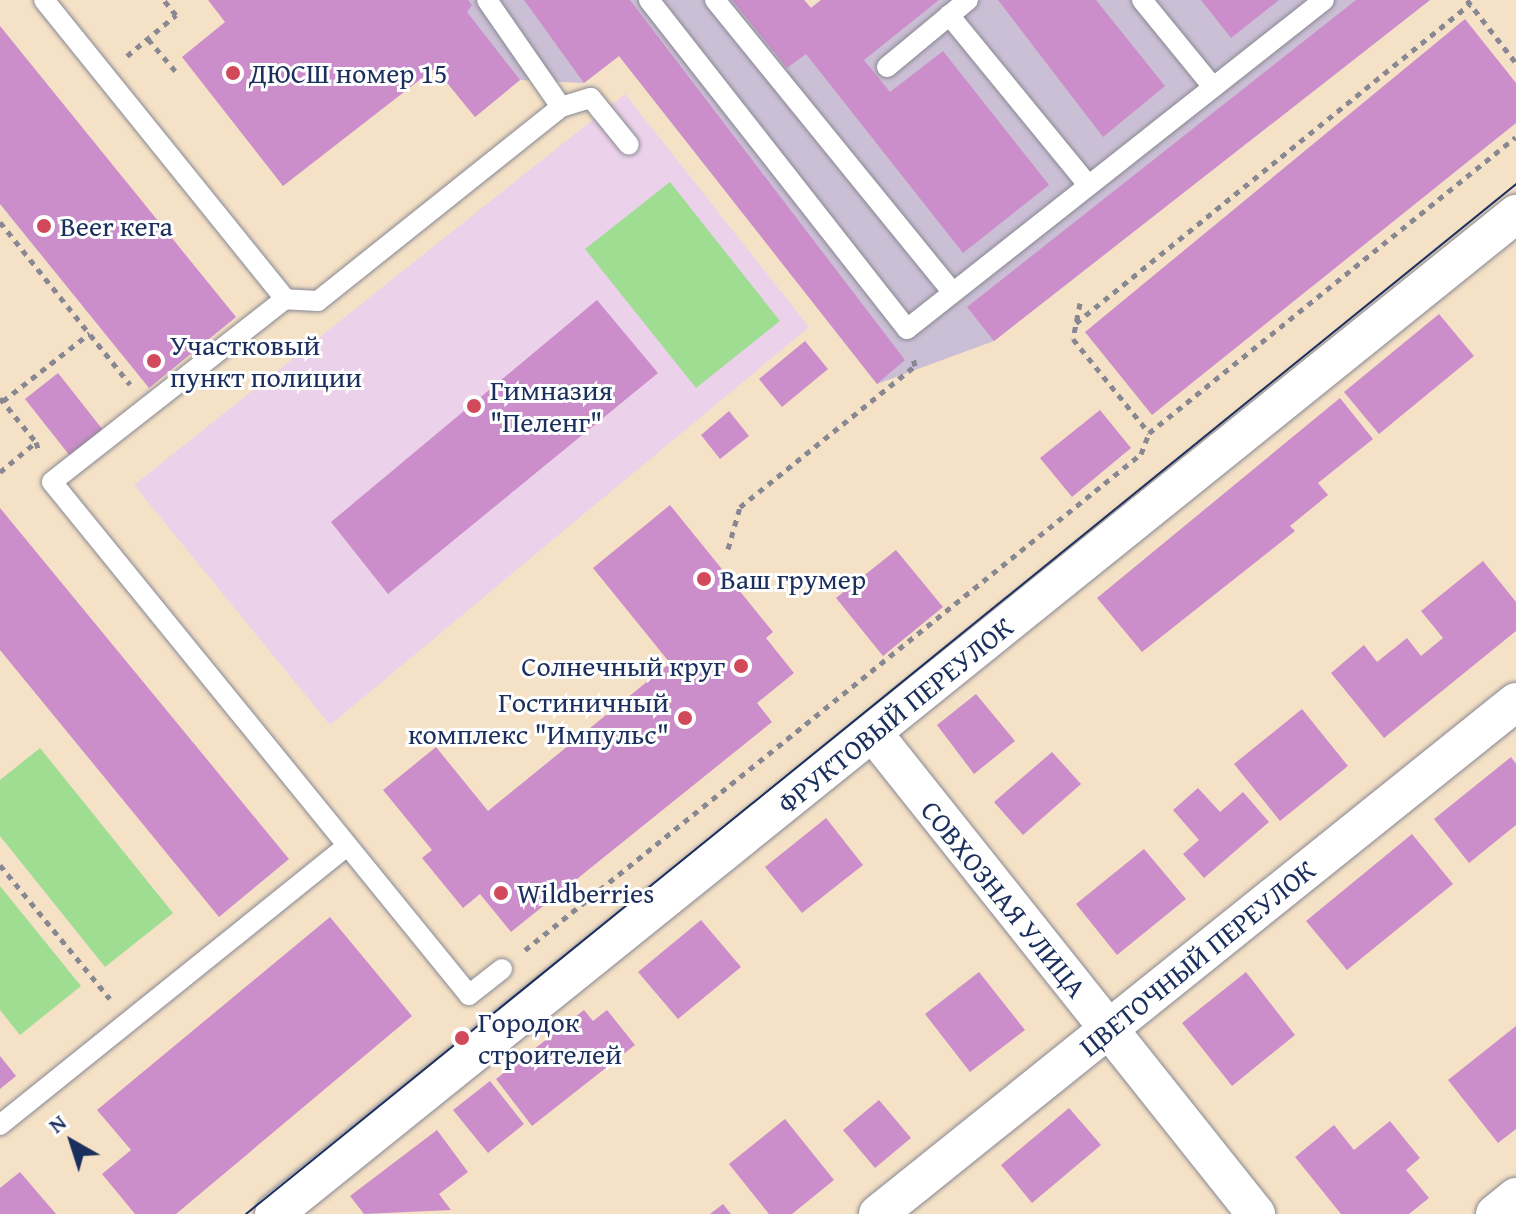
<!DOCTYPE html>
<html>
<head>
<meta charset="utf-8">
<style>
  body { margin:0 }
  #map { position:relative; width:1516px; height:1214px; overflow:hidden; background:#f5e1c6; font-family:"Gentium Book Plus",serif }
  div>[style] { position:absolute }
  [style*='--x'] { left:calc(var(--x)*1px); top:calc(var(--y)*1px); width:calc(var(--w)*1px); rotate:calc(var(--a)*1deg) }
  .built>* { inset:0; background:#ecd1ea }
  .industrial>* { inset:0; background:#cbbfd5 }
  .green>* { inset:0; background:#9fdd92 }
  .building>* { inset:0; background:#cc8eca }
  .path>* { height:5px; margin-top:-2.5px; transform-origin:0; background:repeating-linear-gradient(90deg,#888892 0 6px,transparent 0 12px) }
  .roads { filter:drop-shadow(0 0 2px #888892) drop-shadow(0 0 2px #888892) }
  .service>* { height:20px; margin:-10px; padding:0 10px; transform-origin:10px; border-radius:10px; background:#fff }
  .minor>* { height:38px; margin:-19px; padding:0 19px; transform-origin:19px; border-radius:19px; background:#fff }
  .tram>* { height:2px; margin:-1px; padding:0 1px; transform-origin:1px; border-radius:1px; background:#1b2f5e }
  .dots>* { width:22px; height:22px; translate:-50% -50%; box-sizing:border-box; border:4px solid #fff; border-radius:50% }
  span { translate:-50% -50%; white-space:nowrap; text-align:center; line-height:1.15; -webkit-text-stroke:6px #fff; paint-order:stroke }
  .poi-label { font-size:28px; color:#1b2f5e }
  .left { translate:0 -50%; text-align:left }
  .right { translate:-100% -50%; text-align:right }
  .street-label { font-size:28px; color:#1b2f5e }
  .north { position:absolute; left:32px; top:1102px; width:80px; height:80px; -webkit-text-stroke:6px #fff; paint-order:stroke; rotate:321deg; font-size:22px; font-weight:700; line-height:32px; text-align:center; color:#1b2f5e }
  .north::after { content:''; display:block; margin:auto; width:28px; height:36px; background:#1b2f5e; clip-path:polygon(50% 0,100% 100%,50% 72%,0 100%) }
</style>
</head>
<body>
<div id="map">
  <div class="built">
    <i style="clip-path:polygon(625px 94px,809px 327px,330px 725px,134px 485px)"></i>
  </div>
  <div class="industrial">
    <i style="clip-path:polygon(393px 0,804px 0,811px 8px,821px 0,1430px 0,994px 341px,877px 384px,619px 56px,584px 83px,520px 80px,475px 117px,435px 68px)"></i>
  </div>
  <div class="green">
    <i style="clip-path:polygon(670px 182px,780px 321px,696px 388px,585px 249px)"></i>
    <i style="clip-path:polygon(40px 748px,173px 913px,105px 967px,0 836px,0 780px)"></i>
    <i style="clip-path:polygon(0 886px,81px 986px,20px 1035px,0 1010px)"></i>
  </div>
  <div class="building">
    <i style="clip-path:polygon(208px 0,468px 0,472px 5px,467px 12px,520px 80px,475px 117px,435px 68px,283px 186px,182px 57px,225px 22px)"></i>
    <i style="clip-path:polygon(524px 0,630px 0,905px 360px,877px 384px,619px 56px,584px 83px)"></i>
    <i style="clip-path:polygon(732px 0,804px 0,811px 8px,821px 0,939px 0,864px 60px,890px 92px,943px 51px,1049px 185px,963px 253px,806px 54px,787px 68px)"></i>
    <i style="clip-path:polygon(998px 0,1096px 0,1165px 86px,1103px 137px)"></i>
    <i style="clip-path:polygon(1201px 0,1279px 0,1231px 38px)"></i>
    <i style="clip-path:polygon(1356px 0,1430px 0,994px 341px,967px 307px)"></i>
    <i style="clip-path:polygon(1465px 19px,1516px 83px,1516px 123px,1152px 415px,1085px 332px)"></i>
    <i style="clip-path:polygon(0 26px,236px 317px,149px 388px,0 204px)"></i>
    <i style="clip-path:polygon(597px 300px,658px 373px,388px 594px,331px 522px)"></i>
    <i style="clip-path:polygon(1439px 314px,1474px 356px,1379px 434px,1344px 392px)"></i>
    <i style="clip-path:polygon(805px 341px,828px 369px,782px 407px,759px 379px)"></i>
    <i style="clip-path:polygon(58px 373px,103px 430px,70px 456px,25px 399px)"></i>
    <i style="clip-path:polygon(1340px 398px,1373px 439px,1318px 483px,1328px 495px,1290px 526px,1295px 531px,1142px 652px,1097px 598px)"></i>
    <i style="clip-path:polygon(1100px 410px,1131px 448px,1072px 497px,1040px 458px)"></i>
    <i style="clip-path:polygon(729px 411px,749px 436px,720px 459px,701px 435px)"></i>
    <i style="clip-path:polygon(670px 505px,773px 632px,766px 638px,794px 673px,757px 703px,772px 722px,511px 932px,480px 894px,463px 908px,422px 858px,432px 850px,383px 790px,436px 747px,488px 811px,670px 663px,593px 568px)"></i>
    <i style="clip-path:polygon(0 508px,289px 859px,219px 917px,0 650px)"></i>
    <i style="clip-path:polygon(896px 550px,943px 607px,883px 656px,836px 598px)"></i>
    <i style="clip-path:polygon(1483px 561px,1516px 602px,1516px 631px,1384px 738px,1331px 673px,1364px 645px,1377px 662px,1407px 638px,1421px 656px,1443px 638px,1421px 611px)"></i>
    <i style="clip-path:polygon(976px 694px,1015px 741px,974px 774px,937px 725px)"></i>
    <i style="clip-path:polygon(1302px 709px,1348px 766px,1280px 821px,1234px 764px)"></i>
    <i style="clip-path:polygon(1052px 752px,1081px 784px,1023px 835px,994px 802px)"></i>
    <i style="clip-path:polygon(1511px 757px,1516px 764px,1516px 825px,1469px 863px,1434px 819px)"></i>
    <i style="clip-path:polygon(1198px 788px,1220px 812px,1243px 792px,1269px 822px,1204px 878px,1183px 854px,1199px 840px,1173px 810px)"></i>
    <i style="clip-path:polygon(826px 818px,863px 865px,802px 913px,765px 867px)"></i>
    <i style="clip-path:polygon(1412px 834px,1453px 884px,1347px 970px,1306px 921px)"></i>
    <i style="clip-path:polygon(1144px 849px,1186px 899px,1117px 955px,1076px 904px)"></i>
    <i style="clip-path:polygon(330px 917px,412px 1016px,176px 1214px,135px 1214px,102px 1174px,131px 1150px,97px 1110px)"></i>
    <i style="clip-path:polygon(701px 920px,741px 967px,678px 1019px,638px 972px)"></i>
    <i style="clip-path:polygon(979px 972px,1025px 1030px,970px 1072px,925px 1014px)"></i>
    <i style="clip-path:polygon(1246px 972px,1295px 1035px,1232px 1086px,1182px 1023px)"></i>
    <i style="clip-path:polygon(584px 1010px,593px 1021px,607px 1010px,635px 1045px,532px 1126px,496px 1079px)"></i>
    <i style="clip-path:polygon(1516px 1026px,1516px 1129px,1498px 1143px,1448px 1080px)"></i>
    <i style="clip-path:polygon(0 1056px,16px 1076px,0 1089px)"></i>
    <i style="clip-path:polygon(490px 1081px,524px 1124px,488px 1153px,453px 1110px)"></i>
    <i style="clip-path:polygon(879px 1100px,911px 1138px,875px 1168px,843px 1130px)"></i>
    <i style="clip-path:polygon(1069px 1108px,1101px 1145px,1032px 1203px,1001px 1165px)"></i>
    <i style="clip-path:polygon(785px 1119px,834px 1180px,792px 1214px,769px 1214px,729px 1164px)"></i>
    <i style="clip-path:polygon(1390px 1121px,1420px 1158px,1406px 1170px,1429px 1198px,1409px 1214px,1341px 1214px,1295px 1157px,1334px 1125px,1354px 1150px)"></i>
    <i style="clip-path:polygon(437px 1130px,468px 1172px,439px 1194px,451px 1210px,364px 1214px,350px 1196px)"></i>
    <i style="clip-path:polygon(20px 1172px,56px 1214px,0 1214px,0 1188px)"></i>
    <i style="clip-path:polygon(723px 1204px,731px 1214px,710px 1214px)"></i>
  </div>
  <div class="path">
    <i style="--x:1467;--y:0;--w:80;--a:52.1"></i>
    <i style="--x:148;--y:39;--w:45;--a:49.5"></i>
    <i style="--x:127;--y:56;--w:64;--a:-39.9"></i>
    <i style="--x:176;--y:15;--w:19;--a:-129"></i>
    <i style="--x:0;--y:222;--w:208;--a:51.3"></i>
    <i style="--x:1080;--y:303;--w:37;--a:101"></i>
    <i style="--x:1073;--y:339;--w:121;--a:51"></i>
    <i style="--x:1076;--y:323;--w:507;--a:-39"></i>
    <i style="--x:0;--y:398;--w:57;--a:50.7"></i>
    <i style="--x:3;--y:401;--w:110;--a:-38"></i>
    <i style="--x:0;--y:472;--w:47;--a:-39.8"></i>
    <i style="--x:36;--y:442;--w:9;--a:72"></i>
    <i style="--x:728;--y:549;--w:44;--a:-74.1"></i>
    <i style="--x:740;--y:507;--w:225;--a:-38.9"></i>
    <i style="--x:915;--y:366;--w:9;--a:-103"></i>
    <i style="--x:0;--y:865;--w:173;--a:50.6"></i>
    <i style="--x:525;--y:950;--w:791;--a:-38.84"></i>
    <i style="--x:1141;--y:454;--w:22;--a:-69"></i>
    <i style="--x:1149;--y:433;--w:471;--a:-38.9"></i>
  </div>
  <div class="roads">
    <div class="service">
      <i style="--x:44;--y:0;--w:384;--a:51.1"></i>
      <i style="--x:487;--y:0;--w:130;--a:55.3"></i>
      <i style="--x:561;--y:107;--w:311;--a:141.4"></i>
      <i style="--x:318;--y:301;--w:33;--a:-177"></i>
      <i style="--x:285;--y:299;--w:296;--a:141.9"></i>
      <i style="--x:52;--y:482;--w:661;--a:50.89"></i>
      <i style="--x:469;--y:995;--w:42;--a:-38.2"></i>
      <i style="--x:649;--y:0;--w:418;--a:51.9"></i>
      <i style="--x:907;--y:329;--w:531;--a:-38.27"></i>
      <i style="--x:715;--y:0;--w:376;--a:50.9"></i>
      <i style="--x:1142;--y:0;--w:112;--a:50.8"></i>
      <i style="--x:949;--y:15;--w:220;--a:50.7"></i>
      <i style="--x:887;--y:67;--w:105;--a:-39.6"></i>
      <i style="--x:561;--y:107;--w:31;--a:-17"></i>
      <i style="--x:591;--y:98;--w:60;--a:51"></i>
      <i style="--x:0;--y:1125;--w:444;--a:-38.8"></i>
    </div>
    <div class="minor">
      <i style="--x:873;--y:733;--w:615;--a:51.47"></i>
      <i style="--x:274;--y:1214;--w:1595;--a:-38.84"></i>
      <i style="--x:878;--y:1214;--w:818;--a:-38.75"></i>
      <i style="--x:1495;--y:1214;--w:27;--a:-39"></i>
    </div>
  </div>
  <div class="tram">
    <i style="--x:246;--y:1214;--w:1635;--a:-39.04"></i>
  </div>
  <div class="dots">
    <i style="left:233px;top:73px;background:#d1495b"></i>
    <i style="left:44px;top:226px;background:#d1495b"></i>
    <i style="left:154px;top:361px;background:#d1495b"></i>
    <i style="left:474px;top:406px;background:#d1495b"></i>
    <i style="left:704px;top:579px;background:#d1495b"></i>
    <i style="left:741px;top:666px;background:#d1495b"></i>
    <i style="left:685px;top:718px;background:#d1495b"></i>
    <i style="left:501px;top:893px;background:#d1495b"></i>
    <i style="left:462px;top:1038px;background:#d1495b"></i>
  </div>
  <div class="poi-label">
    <span class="left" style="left:249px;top:73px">ДЮСШ номер 15</span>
    <span class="left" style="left:60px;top:226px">Beer кега</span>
    <span class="left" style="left:170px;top:361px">Участковый<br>пункт полиции</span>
    <span class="left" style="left:490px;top:406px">Гимназия<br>"Пеленг"</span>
    <span class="left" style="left:720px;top:579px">Ваш грумер</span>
    <span class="right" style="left:725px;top:666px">Солнечный круг</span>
    <span class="right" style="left:669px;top:718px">Гостиничный<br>комплекс "Импульс"</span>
    <span class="left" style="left:517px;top:893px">Wildberries</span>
    <span class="left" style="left:478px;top:1038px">Городок<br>строителей</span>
  </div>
  <div class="street-label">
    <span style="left:895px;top:715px;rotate:-39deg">ФРУКТОВЫЙ ПЕРЕУЛОК</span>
    <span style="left:1004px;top:899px;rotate:51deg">СОВХОЗНАЯ УЛИЦА</span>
    <span style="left:1197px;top:958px;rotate:-39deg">ЦВЕТОЧНЫЙ ПЕРЕУЛОК</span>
  </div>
  <div class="north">N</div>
</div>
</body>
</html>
